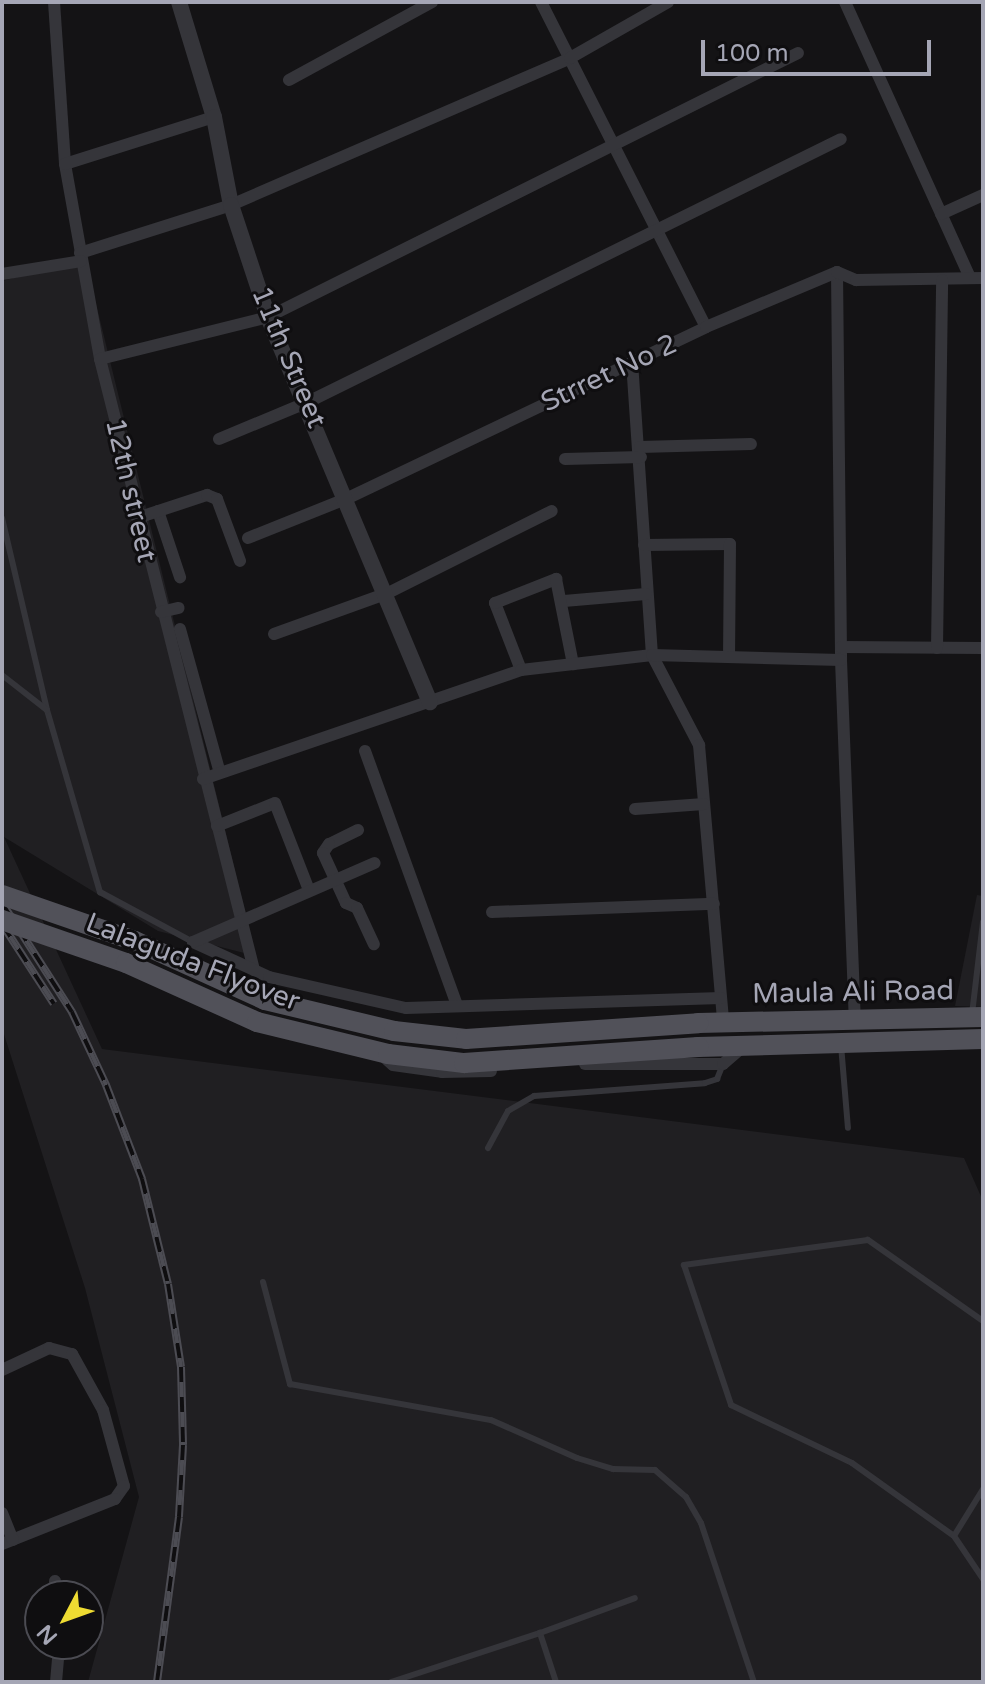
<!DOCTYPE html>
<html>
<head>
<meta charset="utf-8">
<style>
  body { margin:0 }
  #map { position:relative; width:985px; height:1684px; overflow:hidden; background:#141315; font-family:"Varela Round",sans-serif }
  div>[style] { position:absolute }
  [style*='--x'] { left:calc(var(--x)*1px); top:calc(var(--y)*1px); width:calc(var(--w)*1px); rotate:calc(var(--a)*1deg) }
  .built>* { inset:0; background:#201f22 }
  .service>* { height:6px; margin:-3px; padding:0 3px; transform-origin:3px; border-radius:3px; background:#35353a }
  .minor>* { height:12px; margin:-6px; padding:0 6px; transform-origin:6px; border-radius:6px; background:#35353a }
  .tertiary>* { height:16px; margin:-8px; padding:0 8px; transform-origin:8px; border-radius:8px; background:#35353a }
  .primary>* { height:20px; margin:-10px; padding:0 10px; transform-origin:10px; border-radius:10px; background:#515159 }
  .rail>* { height:8px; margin-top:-4px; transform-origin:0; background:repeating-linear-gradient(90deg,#0f0e10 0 15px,#4c4c53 0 30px); box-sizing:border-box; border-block:2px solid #4c4c53 }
  .primary-bridge>* { height:20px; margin:-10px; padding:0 10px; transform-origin:10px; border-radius:10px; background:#515159 }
  span { translate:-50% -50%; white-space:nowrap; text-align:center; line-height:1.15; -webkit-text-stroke:6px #0f0e10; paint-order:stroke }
  .street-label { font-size:28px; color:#a5a6b5 }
  .frame { position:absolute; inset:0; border:4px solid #a5a6b5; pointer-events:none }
  .north { position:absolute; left:24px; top:1580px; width:80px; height:80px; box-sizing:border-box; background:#0f0e10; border:2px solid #4b4b52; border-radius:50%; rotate:229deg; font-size:22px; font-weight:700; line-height:32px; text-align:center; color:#a5a6b5 }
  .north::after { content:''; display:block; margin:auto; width:28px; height:36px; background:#eedb32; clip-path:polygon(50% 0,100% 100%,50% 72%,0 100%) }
  .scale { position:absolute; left:701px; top:40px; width:230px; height:36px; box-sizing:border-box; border:4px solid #a5a6b5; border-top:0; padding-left:10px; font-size:24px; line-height:28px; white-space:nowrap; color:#a5a6b5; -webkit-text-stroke:6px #0f0e10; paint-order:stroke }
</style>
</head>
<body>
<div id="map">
  <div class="built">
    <i style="clip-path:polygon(85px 259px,256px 956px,158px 931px,4px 837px,102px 1049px,964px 1158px,983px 1201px,983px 1682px,88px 1682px,139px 1497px,85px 1288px,2px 1028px,2px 281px)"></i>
    <i style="clip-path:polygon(977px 895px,983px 896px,983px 1007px,955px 1006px)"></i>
  </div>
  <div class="service">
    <i style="--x:2;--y:518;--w:197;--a:76.8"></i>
    <i style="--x:47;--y:710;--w:190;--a:73.8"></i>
    <i style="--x:100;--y:892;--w:106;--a:28.3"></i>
    <i style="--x:2;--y:675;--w:57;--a:37.9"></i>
    <i style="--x:972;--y:1014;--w:93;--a:-83.2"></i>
    <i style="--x:841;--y:1045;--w:83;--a:85.2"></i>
    <i style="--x:488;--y:1148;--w:42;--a:-61.6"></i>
    <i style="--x:508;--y:1111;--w:30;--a:-30"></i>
    <i style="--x:534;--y:1096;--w:171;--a:-4.3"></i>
    <i style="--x:705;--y:1083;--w:13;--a:-18"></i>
    <i style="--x:717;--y:1079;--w:16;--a:-68"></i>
    <i style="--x:263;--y:1282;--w:106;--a:75.2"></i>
    <i style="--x:290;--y:1384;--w:204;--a:10.2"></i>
    <i style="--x:491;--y:1420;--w:94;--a:23.8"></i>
    <i style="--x:577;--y:1458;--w:38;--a:17"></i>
    <i style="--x:613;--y:1469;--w:42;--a:1.4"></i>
    <i style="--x:655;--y:1470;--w:41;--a:41.1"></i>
    <i style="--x:686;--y:1497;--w:30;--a:60"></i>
    <i style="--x:701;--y:1523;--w:168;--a:71.6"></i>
    <i style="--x:983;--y:1321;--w:141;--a:-144.8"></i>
    <i style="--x:868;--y:1240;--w:186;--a:172.3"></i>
    <i style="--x:684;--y:1265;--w:148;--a:71.4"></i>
    <i style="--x:731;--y:1405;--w:134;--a:25.6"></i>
    <i style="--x:852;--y:1463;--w:125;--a:35.6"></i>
    <i style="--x:954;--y:1536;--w:52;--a:56"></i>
    <i style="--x:954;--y:1536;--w:55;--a:-58.3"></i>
    <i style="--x:391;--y:1682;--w:157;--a:-18.2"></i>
    <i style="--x:556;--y:1682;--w:52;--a:-108.1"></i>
    <i style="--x:540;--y:1633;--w:101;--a:-20.2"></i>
  </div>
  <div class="minor">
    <i style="--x:54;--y:2;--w:162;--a:86.1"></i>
    <i style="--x:65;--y:164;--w:198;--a:79.8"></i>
    <i style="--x:100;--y:359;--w:630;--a:75.85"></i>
    <i style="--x:541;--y:2;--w:364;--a:63.1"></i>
    <i style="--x:845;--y:2;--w:303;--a:65.6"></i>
    <i style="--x:289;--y:80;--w:163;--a:-28.6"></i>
    <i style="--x:65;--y:164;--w:156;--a:-17.5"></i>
    <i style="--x:941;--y:214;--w:46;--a:-24.3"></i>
    <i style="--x:80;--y:253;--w:158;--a:-17.6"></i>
    <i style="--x:231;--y:205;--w:369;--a:-23.4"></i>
    <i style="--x:570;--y:58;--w:113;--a:-29.7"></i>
    <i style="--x:837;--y:272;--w:388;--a:89.4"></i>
    <i style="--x:841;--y:660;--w:358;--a:87.8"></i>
    <i style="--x:2;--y:274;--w:80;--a:-9.3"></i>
    <i style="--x:100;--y:359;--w:173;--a:-14"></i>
    <i style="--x:268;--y:317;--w:592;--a:-26.48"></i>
    <i style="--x:632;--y:362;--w:294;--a:86.1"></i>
    <i style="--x:652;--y:655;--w:102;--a:62.4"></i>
    <i style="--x:699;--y:745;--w:278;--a:85"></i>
    <i style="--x:219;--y:439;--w:96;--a:-22.6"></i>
    <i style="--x:308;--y:402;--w:594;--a:-26.26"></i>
    <i style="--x:640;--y:447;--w:111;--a:-1.5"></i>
    <i style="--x:565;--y:459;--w:76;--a:-1.5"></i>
    <i style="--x:158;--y:511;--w:70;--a:71.6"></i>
    <i style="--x:137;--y:518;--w:74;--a:-18.2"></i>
    <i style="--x:207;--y:495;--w:11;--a:22"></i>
    <i style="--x:217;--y:499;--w:66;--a:69.6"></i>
    <i style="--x:248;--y:538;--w:108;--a:-21.8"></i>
    <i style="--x:348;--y:498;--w:397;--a:-25.5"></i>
    <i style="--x:706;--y:327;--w:142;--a:-22.8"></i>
    <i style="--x:837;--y:272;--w:21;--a:23"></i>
    <i style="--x:856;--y:280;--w:127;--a:-0.9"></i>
    <i style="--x:644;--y:545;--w:86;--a:-0.7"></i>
    <i style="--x:730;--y:544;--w:113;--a:90.5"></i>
    <i style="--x:564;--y:601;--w:82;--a:-4.9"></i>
    <i style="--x:161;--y:612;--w:18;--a:-13"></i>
    <i style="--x:180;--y:629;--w:149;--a:74.5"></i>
    <i style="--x:274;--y:634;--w:121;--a:-19.8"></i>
    <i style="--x:388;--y:593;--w:183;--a:-26.6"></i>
    <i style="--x:841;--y:647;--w:142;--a:0.4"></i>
    <i style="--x:937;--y:648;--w:368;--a:-89.2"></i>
    <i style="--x:521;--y:670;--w:72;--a:-111.2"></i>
    <i style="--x:495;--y:603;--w:66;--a:-21.5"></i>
    <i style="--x:556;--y:579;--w:87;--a:78.7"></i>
    <i style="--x:365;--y:751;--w:268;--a:70.1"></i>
    <i style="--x:203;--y:779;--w:336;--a:-18.9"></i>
    <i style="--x:521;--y:670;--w:132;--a:-6.5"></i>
    <i style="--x:652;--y:655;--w:189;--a:1.5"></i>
    <i style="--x:635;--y:809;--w:69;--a:-4.1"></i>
    <i style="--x:217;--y:826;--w:62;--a:-21.6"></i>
    <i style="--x:275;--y:803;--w:93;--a:68.7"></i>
    <i style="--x:358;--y:830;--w:32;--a:154"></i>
    <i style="--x:329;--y:844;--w:11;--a:124"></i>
    <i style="--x:323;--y:853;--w:55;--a:65.3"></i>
    <i style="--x:346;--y:903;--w:12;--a:24"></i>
    <i style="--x:357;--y:908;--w:40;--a:65"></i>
    <i style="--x:492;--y:912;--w:222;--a:-2.1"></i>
    <i style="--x:193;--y:942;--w:84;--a:24.7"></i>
    <i style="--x:269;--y:977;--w:140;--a:12.8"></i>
    <i style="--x:406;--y:1008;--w:315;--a:-1.8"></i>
    <i style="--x:193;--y:942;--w:198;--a:-23.5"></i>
    <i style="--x:383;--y:1056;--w:13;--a:42"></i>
    <i style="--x:393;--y:1065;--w:49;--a:8.1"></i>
    <i style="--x:442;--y:1072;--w:49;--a:-1.2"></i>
    <i style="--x:585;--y:1064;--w:138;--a:0"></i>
    <i style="--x:723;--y:1064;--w:28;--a:-41"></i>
    <i style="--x:2;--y:1370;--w:52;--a:-25.1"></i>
    <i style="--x:49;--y:1348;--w:24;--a:15"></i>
    <i style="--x:72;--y:1354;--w:64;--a:61"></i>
    <i style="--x:103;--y:1410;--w:79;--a:74.6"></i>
    <i style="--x:124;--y:1486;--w:16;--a:125"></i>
    <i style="--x:115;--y:1499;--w:122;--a:158.3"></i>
    <i style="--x:2;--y:1513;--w:29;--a:68"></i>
    <i style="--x:55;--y:1581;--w:15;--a:86"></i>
    <i style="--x:56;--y:1682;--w:38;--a:-85"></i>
  </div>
  <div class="tertiary">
    <i style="--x:179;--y:2;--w:120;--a:73.1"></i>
    <i style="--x:214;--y:117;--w:90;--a:79.1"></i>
    <i style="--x:231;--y:205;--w:118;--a:71.7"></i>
    <i style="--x:268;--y:317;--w:418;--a:67.2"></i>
  </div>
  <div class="primary">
    <i style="--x:698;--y:1023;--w:285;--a:-1.2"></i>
    <i style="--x:698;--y:1047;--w:285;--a:-1.6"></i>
  </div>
  <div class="rail">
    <i style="--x:2;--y:903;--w:130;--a:57.3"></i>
    <i style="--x:72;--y:1012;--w:81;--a:65"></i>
    <i style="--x:106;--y:1085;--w:101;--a:69"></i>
    <i style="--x:142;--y:1179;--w:108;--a:76.1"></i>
    <i style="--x:168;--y:1284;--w:84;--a:81.1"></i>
    <i style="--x:181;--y:1367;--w:78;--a:88.5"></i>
    <i style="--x:183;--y:1445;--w:72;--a:93.2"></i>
    <i style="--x:179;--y:1517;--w:166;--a:97.6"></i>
    <i style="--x:2;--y:924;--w:95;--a:57"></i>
  </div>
  <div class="primary-bridge">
    <i style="--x:2;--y:895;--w:141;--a:19.1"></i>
    <i style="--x:135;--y:941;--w:143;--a:24.4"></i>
    <i style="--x:265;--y:1000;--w:133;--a:13.5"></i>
    <i style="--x:394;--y:1031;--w:72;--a:6.3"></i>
    <i style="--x:466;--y:1039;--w:233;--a:-3.9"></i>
    <i style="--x:2;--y:920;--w:131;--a:19.1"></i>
    <i style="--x:126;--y:963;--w:144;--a:24.2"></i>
    <i style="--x:257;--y:1022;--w:135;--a:13.7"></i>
    <i style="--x:388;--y:1054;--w:77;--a:6.8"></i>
    <i style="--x:464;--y:1063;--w:235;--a:-3.9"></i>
  </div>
  <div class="street-label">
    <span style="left:289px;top:357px;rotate:67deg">11th Street</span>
    <span style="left:609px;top:373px;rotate:-25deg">Strret No 2</span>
    <span style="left:131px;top:490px;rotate:77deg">12th street</span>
    <span style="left:193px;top:962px;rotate:21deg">Lalaguda Flyover</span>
    <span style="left:853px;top:992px;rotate:-1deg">Maula Ali Road</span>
  </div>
  <div class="frame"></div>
  <div class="north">N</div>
  <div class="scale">100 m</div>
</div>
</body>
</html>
